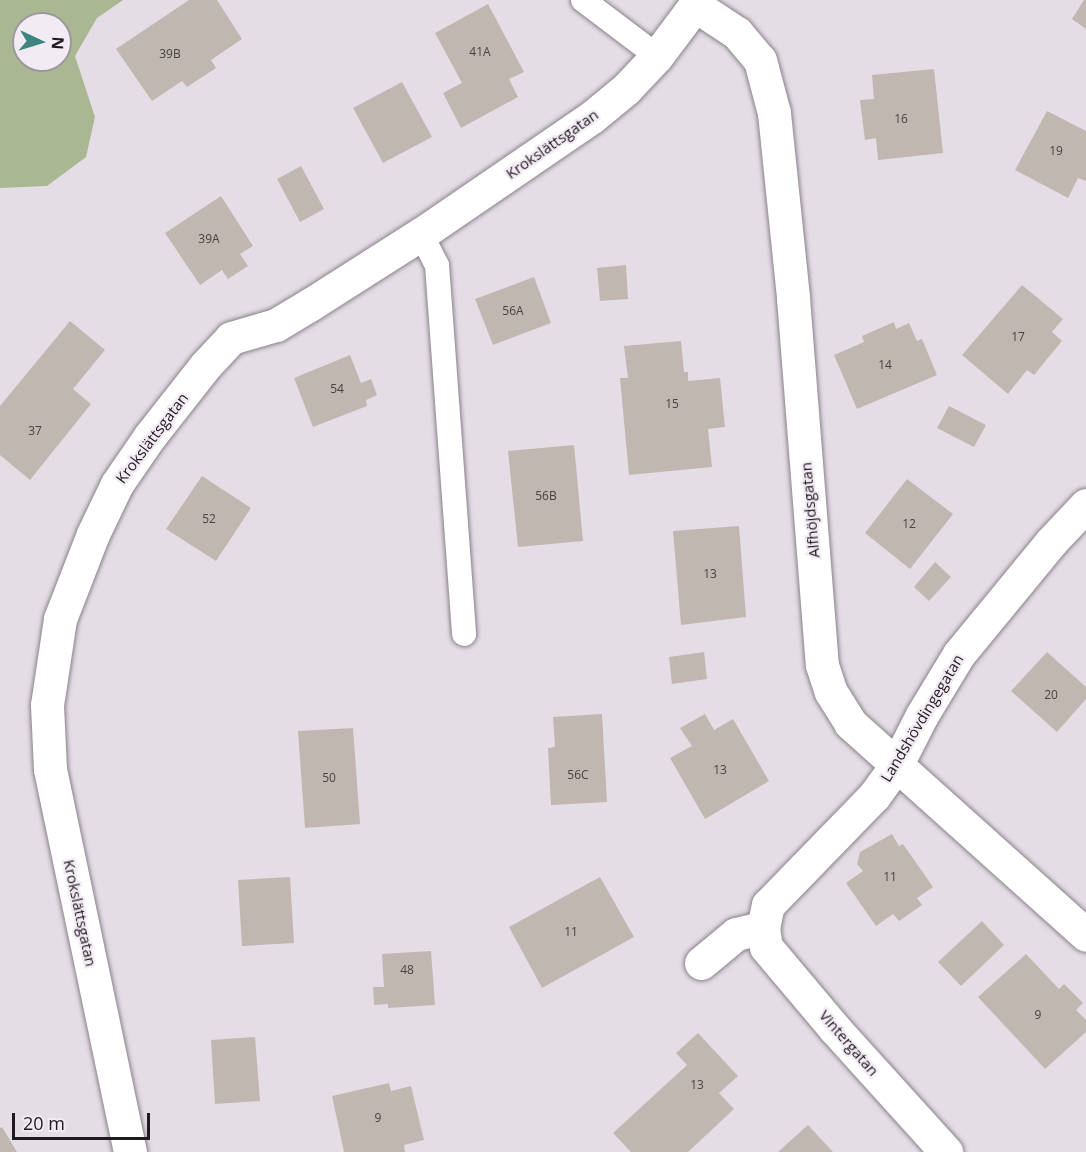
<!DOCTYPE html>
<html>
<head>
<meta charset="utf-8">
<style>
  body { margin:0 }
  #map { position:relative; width:1086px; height:1152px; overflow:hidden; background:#e5dde6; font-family:"Open Sans",sans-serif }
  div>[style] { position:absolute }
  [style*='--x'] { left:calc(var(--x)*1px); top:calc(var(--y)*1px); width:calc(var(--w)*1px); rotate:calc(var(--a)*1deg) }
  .green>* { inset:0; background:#a9b892 }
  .building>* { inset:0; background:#c1b7b1 }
  .roads { filter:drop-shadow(0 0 2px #8a828a) drop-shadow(0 0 2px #8a828a) }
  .lane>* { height:24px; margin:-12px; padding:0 12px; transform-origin:12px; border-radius:12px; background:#fff }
  .street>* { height:33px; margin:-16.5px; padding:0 16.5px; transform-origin:16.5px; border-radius:16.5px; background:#fff }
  span { translate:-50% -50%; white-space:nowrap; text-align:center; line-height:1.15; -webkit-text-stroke:4.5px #f2ebf3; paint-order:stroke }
  .number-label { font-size:12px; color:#474243 }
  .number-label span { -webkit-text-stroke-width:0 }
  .street-label { font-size:15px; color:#1e1b1e }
  .north { position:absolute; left:12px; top:12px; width:60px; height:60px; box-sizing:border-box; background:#f2ebf3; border:2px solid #9d989e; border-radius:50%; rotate:94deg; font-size:16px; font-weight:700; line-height:24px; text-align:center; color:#1e1b1e }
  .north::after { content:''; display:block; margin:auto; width:21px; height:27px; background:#3e8581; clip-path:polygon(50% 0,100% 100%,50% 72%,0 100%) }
  .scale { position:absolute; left:12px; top:1113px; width:138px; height:27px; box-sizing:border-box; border:3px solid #1e1b1e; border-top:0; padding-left:8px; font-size:18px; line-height:21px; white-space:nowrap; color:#1e1b1e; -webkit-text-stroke:4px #f2ebf3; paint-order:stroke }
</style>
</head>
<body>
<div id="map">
  <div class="green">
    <i style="clip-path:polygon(evenodd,0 0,123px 0,97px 18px,75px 56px,95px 117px,86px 157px,47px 186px,0 188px,0 0,24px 24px,60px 24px,60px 60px,24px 60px,24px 24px)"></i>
  </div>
  <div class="building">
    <i style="clip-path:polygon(189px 0,217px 0,242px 39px,211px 60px,216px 68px,187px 87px,182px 81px,152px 101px,116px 49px)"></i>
    <i style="clip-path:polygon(1084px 0,1086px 0,1086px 29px,1072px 19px)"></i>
    <i style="clip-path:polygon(488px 4px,524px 72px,509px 79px,518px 97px,461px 128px,443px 93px,462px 83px,435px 33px)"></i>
    <i style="clip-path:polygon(934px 69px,943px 153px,878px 160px,876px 138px,865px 140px,860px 100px,874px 99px,872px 75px)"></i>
    <i style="clip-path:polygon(402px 82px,432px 137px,383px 163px,353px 108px)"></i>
    <i style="clip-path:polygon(1047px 111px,1086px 131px,1086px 181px,1078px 178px,1068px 198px,1015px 170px)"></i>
    <i style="clip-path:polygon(301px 166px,324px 209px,300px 222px,277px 179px)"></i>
    <i style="clip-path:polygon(221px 196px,253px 246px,240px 254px,248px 266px,228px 279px,222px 270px,200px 285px,165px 233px)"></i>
    <i style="clip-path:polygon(626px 265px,628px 299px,600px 301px,597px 268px)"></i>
    <i style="clip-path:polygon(534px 277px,551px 323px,493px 345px,475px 299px)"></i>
    <i style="clip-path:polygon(1022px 285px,1063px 319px,1052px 332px,1062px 341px,1034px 375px,1027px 370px,1008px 394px,962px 355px)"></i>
    <i style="clip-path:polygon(70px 321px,105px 350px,73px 389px,91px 404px,30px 480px,0 455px,0 406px)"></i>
    <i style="clip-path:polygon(894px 322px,896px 329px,909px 323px,917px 341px,922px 339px,937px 375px,857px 409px,834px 355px,864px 342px,862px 336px)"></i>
    <i style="clip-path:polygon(681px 341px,684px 372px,688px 372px,688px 381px,720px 378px,725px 427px,708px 429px,712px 467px,629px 475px,620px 378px,628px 378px,624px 346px)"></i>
    <i style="clip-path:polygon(350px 355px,361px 383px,371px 379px,377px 395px,366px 400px,367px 406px,313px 427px,294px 378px)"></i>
    <i style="clip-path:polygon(949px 406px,986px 425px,974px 447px,937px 428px)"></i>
    <i style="clip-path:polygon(574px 445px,583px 541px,518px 547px,508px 451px)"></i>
    <i style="clip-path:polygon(202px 476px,251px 508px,216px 561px,166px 529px)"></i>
    <i style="clip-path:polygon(907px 479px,953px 514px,910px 569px,865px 533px)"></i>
    <i style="clip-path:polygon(739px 526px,746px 617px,681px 625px,673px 531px)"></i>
    <i style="clip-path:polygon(935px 562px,951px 577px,929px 601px,914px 587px)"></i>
    <i style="clip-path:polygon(704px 652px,707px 679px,672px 684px,669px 657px)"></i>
    <i style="clip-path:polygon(1047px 652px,1086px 687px,1086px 699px,1057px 732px,1011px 691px)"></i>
    <i style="clip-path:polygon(602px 714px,607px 802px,551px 805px,548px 748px,555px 747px,553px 717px)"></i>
    <i style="clip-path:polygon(705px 714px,714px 730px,733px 719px,769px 781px,705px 819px,670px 758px,692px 746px,680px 728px)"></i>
    <i style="clip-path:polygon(353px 728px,360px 824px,305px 828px,298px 731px)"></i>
    <i style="clip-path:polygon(892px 834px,899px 846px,903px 844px,933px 887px,917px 898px,922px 905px,899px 921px,893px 914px,876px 926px,846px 883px,863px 871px,857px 864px,860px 852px)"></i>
    <i style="clip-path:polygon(290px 877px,294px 943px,242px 946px,238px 880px)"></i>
    <i style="clip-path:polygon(600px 877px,634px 937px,542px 988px,509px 927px)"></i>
    <i style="clip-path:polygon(982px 921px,1004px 945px,961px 986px,938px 962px)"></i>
    <i style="clip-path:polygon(431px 951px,435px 1005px,388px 1008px,388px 1004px,374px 1005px,373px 987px,384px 987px,382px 954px)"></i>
    <i style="clip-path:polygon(1026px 954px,1059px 989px,1064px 984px,1083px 1003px,1076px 1010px,1086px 1020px,1086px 1032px,1045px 1069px,978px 997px)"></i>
    <i style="clip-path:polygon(698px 1033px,738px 1076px,719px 1093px,734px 1109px,688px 1152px,631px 1152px,613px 1133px,687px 1065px,676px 1053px)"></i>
    <i style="clip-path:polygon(255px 1037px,260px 1101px,215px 1104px,211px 1040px)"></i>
    <i style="clip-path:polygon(389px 1083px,391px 1091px,411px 1086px,424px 1140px,404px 1145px,405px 1152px,344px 1152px,332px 1096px)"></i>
    <i style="clip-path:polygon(808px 1125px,833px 1152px,778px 1152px)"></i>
    <i style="clip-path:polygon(2px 1127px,17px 1152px,0 1152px,0 1128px)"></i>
  </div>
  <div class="roads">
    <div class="lane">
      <i style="--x:583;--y:0;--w:93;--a:37.1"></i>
      <i style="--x:421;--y:234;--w:35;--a:63"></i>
      <i style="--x:437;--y:265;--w:370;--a:85.8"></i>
    </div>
    <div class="street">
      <i style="--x:696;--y:6;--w:49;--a:33.4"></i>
      <i style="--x:737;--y:33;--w:35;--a:50"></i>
      <i style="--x:760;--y:60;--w:55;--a:75.2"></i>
      <i style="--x:774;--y:113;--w:186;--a:84.1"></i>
      <i style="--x:793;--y:298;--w:368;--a:85.5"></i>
      <i style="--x:822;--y:665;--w:28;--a:72"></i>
      <i style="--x:831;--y:692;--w:36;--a:58"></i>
      <i style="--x:850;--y:723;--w:317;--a:41.9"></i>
      <i style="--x:763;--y:928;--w:19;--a:81"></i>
      <i style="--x:766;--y:947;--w:107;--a:49.9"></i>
      <i style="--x:835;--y:1029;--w:166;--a:47.9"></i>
      <i style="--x:701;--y:963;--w:45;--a:-39.6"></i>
      <i style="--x:736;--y:934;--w:28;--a:-13"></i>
      <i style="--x:763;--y:928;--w:24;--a:-78"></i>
      <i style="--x:768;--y:905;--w:152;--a:-45.8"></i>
      <i style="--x:874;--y:796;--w:39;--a:-54"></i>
      <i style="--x:897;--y:764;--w:55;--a:-63"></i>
      <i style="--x:922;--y:715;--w:71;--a:-58.8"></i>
      <i style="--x:959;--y:654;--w:145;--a:-50.6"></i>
      <i style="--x:1051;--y:542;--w:51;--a:-46.6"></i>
      <i style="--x:130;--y:1152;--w:391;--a:-101.8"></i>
      <i style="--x:50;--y:769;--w:64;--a:-92.7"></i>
      <i style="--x:47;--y:705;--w:87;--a:-81.4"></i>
      <i style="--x:60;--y:619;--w:91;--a:-68.8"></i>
      <i style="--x:93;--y:534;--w:55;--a:-64.4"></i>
      <i style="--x:117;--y:484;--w:58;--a:-55.5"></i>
      <i style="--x:150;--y:436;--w:89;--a:-51.8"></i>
      <i style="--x:205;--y:366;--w:38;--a:-47"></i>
      <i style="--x:231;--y:338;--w:47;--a:-16.1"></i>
      <i style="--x:276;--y:325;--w:41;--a:-31"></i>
      <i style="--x:311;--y:304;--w:130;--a:-32.5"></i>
      <i style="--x:421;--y:234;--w:207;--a:-34.4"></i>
      <i style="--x:592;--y:117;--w:44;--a:-39.5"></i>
      <i style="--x:626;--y:89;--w:45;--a:-46.8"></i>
      <i style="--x:657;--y:56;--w:70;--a:-53.1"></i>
    </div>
  </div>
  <div class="number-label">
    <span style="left:480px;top:52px">41A</span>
    <span style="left:170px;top:54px">39B</span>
    <span style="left:901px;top:119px">16</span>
    <span style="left:1056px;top:151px">19</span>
    <span style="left:209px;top:239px">39A</span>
    <span style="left:513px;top:311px">56A</span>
    <span style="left:1018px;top:337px">17</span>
    <span style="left:885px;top:365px">14</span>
    <span style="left:337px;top:389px">54</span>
    <span style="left:672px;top:404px">15</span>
    <span style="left:35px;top:431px">37</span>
    <span style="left:546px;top:496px">56B</span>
    <span style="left:209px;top:519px">52</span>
    <span style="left:909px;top:524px">12</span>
    <span style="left:710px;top:574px">13</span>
    <span style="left:1051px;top:695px">20</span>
    <span style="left:720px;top:770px">13</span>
    <span style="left:578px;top:775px">56C</span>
    <span style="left:329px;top:778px">50</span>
    <span style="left:890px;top:877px">11</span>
    <span style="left:571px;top:932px">11</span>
    <span style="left:407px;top:970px">48</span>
    <span style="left:1038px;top:1015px">9</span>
    <span style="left:697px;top:1085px">13</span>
    <span style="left:378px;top:1118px">9</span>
  </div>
  <div class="street-label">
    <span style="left:552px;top:144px;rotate:-35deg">Krokslättsgatan</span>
    <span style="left:152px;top:438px;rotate:-53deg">Krokslättsgatan</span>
    <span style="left:810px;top:510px;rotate:-95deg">Alfhöjdsgatan</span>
    <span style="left:922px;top:718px;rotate:-59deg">Landshövdingegatan</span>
    <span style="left:80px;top:913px;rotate:78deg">Krokslättsgatan</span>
    <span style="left:849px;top:1043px;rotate:49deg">Vintergatan</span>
  </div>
  <div class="north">N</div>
  <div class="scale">20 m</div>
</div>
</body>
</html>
